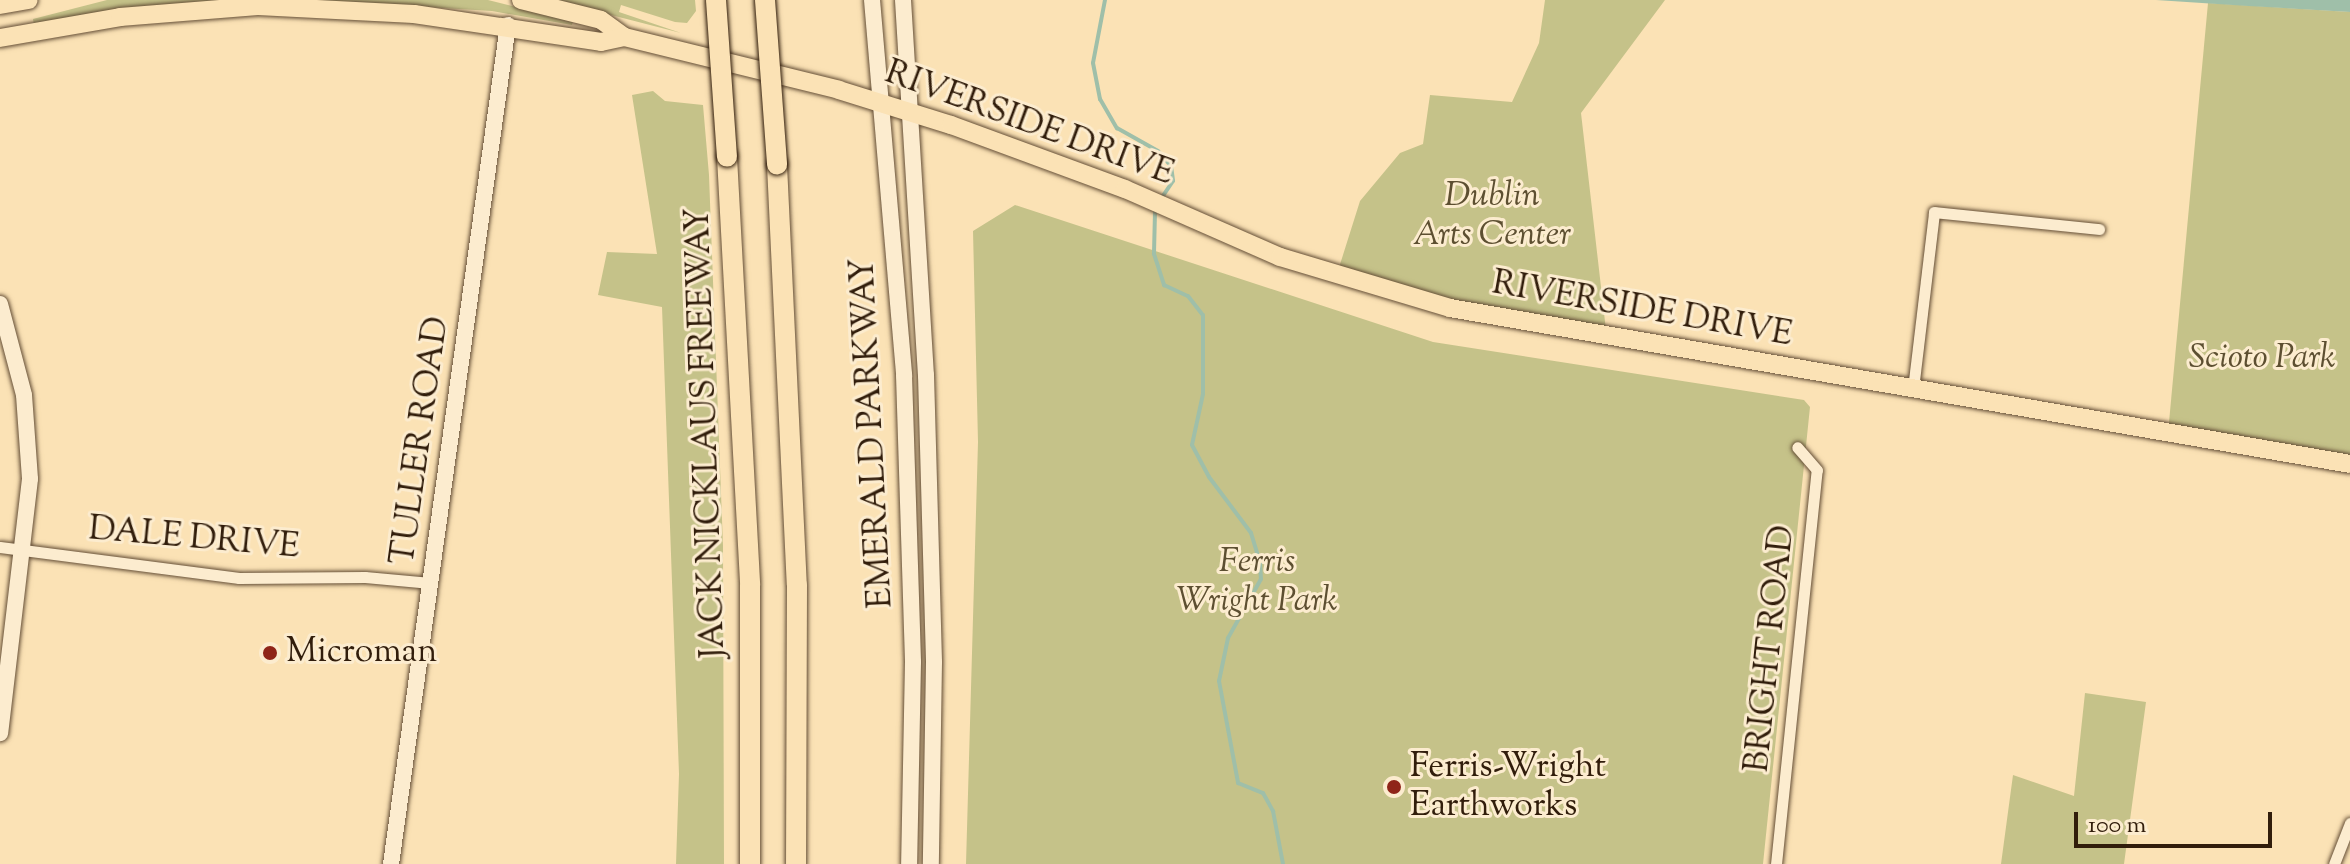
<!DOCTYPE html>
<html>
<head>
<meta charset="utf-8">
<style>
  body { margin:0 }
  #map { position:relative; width:2350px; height:864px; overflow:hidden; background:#fbe2b5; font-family:"Sorts Mill Goudy",serif }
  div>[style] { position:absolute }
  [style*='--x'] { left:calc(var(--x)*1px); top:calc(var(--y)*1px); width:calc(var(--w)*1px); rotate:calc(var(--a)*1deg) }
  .green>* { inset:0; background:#c5c289 }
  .water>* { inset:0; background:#9fbfa9 }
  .stream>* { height:4px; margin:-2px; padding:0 2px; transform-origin:2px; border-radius:2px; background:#9fbfa9 }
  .roads { filter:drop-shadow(0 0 2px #644e36) drop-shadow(0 0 2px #644e36) }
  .street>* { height:11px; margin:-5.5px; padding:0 5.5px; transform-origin:5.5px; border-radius:5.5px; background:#fceccf }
  .secondary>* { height:16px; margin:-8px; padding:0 8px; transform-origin:8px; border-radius:8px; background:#fceccf }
  .primary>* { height:18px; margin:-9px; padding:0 9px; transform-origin:9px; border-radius:9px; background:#fbe2b5 }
  .highway>* { height:20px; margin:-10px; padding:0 10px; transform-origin:10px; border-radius:10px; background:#fbe2b5 }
  .bridges { filter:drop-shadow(0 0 2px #311d0b) drop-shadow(0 0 2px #311d0b) }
  .highway-bridge>* { height:20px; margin:-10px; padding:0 10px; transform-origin:10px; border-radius:10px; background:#fbe2b5 }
  .dots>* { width:22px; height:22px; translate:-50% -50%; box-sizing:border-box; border:4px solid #fceccf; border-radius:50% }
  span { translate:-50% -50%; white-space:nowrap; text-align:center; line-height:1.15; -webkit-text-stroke:6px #fceccf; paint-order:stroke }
  .street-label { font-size:34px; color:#311d0b }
  .park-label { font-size:34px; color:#5d4f31; font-style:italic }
  .poi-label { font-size:34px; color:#311d0b }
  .left { translate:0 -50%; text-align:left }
  .scale { position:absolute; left:2074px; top:812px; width:198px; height:36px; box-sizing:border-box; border:4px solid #311d0b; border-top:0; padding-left:10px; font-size:24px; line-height:28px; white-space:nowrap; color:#311d0b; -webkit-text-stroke:6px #fceccf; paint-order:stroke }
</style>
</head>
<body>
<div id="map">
  <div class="green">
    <i style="clip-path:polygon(107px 0,259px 0,34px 25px,33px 19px)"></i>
    <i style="clip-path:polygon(309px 0,488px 0,573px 21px,572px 25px,492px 11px)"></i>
    <i style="clip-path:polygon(553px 0,695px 0,696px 11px,687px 23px,675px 22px,621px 5px,619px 12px,681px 33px)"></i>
    <i style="clip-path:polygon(1545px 0,1665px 0,1581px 113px,1607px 339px,1337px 274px,1360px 201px,1400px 153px,1423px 144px,1430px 95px,1512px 102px,1539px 43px)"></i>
    <i style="clip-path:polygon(2208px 3px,2350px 12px,2350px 463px,2168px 433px)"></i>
    <i style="clip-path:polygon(653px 91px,665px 101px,703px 105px,709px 175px,723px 546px,724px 864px,676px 864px,679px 774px,662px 307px,598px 295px,607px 252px,657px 254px,632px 95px)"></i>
    <i style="clip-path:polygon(1015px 205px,1433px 342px,1804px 400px,1810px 407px,1763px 864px,966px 864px,978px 442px,973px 231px)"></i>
    <i style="clip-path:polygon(2085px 693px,2146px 702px,2124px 864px,2001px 864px,2013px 775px,2074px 796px)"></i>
  </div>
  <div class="water">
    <i style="clip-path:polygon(2156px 0,2350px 0,2350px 12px,2248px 6px)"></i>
  </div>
  <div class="stream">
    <i style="--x:1105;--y:0;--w:64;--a:100.8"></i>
    <i style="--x:1093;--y:63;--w:37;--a:79"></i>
    <i style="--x:1100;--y:99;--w:34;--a:60"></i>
    <i style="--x:1117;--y:128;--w:47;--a:29.3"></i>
    <i style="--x:1158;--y:151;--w:20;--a:49"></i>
    <i style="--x:1171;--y:166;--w:15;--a:82"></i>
    <i style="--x:1173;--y:181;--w:18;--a:124"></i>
    <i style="--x:1155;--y:212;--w:42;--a:91.4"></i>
    <i style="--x:1154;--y:254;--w:33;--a:72"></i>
    <i style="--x:1164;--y:285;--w:26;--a:25"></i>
    <i style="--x:1188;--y:296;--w:24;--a:52"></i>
    <i style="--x:1203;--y:315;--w:79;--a:90"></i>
    <i style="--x:1203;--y:394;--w:52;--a:102.2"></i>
    <i style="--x:1192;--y:445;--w:36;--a:62"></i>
    <i style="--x:1209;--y:477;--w:70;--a:53.1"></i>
    <i style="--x:1251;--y:533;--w:30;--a:73"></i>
    <i style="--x:1260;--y:562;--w:17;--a:87"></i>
    <i style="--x:1261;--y:579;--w:68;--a:119.2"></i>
    <i style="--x:1228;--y:638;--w:44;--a:101.8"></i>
    <i style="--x:1219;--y:681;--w:104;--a:79.4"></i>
    <i style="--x:1238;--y:783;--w:27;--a:22"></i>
    <i style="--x:1263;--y:793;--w:21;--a:61"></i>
    <i style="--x:1273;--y:811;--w:54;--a:79.3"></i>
  </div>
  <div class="roads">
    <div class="street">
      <i style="--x:1913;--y:389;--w:178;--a:-83.2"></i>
      <i style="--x:1934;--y:212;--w:166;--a:5.9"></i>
      <i style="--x:0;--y:547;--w:241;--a:7.4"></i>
      <i style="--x:239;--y:578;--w:126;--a:-0.5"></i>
      <i style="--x:365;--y:577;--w:66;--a:5.2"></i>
      <i style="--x:1776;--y:864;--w:396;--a:-84.1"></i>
      <i style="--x:1817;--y:470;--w:30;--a:-131"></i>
      <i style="--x:2334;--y:864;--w:44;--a:-68.7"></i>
    </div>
    <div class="secondary">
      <i style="--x:872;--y:0;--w:376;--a:85.1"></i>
      <i style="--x:904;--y:375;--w:287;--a:88.2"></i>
      <i style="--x:913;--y:662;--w:202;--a:91.1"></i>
      <i style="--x:903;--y:0;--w:376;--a:86.5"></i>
      <i style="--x:926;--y:375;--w:287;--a:88.4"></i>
      <i style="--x:934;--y:662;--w:202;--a:90.9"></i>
      <i style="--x:0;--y:304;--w:94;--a:75.2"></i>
      <i style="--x:24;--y:395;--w:84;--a:85.9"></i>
      <i style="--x:30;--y:479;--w:256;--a:96.7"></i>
      <i style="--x:391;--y:864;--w:847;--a:-82.06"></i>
    </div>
    <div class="primary">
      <i style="--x:521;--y:0;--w:82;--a:14"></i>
      <i style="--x:601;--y:20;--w:29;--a:36"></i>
      <i style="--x:624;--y:37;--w:221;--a:13.8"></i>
      <i style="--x:839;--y:90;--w:117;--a:17.4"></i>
      <i style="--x:951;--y:125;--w:185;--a:20.2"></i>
      <i style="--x:1125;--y:189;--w:169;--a:23.7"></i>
      <i style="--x:1280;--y:257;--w:177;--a:16.7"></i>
      <i style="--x:1450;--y:308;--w:913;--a:9.83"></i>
      <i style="--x:0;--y:5;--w:29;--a:-10"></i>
      <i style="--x:0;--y:38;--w:122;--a:-9.9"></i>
      <i style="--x:120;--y:17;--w:138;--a:-4.6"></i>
      <i style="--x:258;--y:6;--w:156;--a:2.9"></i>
      <i style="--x:414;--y:14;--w:189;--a:8.5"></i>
      <i style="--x:601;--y:42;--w:24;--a:-12"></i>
    </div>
    <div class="highway">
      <i style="--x:727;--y:157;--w:429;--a:86.9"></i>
      <i style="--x:750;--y:585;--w:279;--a:90"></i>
      <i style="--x:777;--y:165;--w:420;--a:87.3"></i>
      <i style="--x:797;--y:585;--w:279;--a:90.2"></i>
    </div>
  </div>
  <div class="bridges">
    <div class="highway-bridge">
      <i style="--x:716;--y:0;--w:157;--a:86"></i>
      <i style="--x:765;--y:0;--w:165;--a:85.8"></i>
    </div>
  </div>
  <div class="dots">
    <i style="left:270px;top:653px;background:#8f2418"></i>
    <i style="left:1394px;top:787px;background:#8f2418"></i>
  </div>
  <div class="street-label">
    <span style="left:1029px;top:124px;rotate:20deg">RIVERSIDE DRIVE</span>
    <span style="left:1642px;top:310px;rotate:10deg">RIVERSIDE DRIVE</span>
    <span style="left:707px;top:433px;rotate:-92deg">JACK NICKLAUS FREEWAY</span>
    <span style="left:873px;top:433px;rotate:-93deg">EMERALD PARKWAY</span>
    <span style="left:421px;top:441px;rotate:-82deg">TULLER ROAD</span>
    <span style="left:194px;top:539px;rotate:5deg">DALE DRIVE</span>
    <span style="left:1771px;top:649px;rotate:-84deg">BRIGHT ROAD</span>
  </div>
  <div class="park-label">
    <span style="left:1492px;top:216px">Dublin<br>Arts Center</span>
    <span style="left:2262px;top:359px">Scioto Park</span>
    <span style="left:1257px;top:582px">Ferris<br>Wright Park</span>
  </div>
  <div class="poi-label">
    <span class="left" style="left:286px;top:653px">Microman</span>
    <span class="left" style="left:1410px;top:787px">Ferris-Wright<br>Earthworks</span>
  </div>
  <div class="scale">100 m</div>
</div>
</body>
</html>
